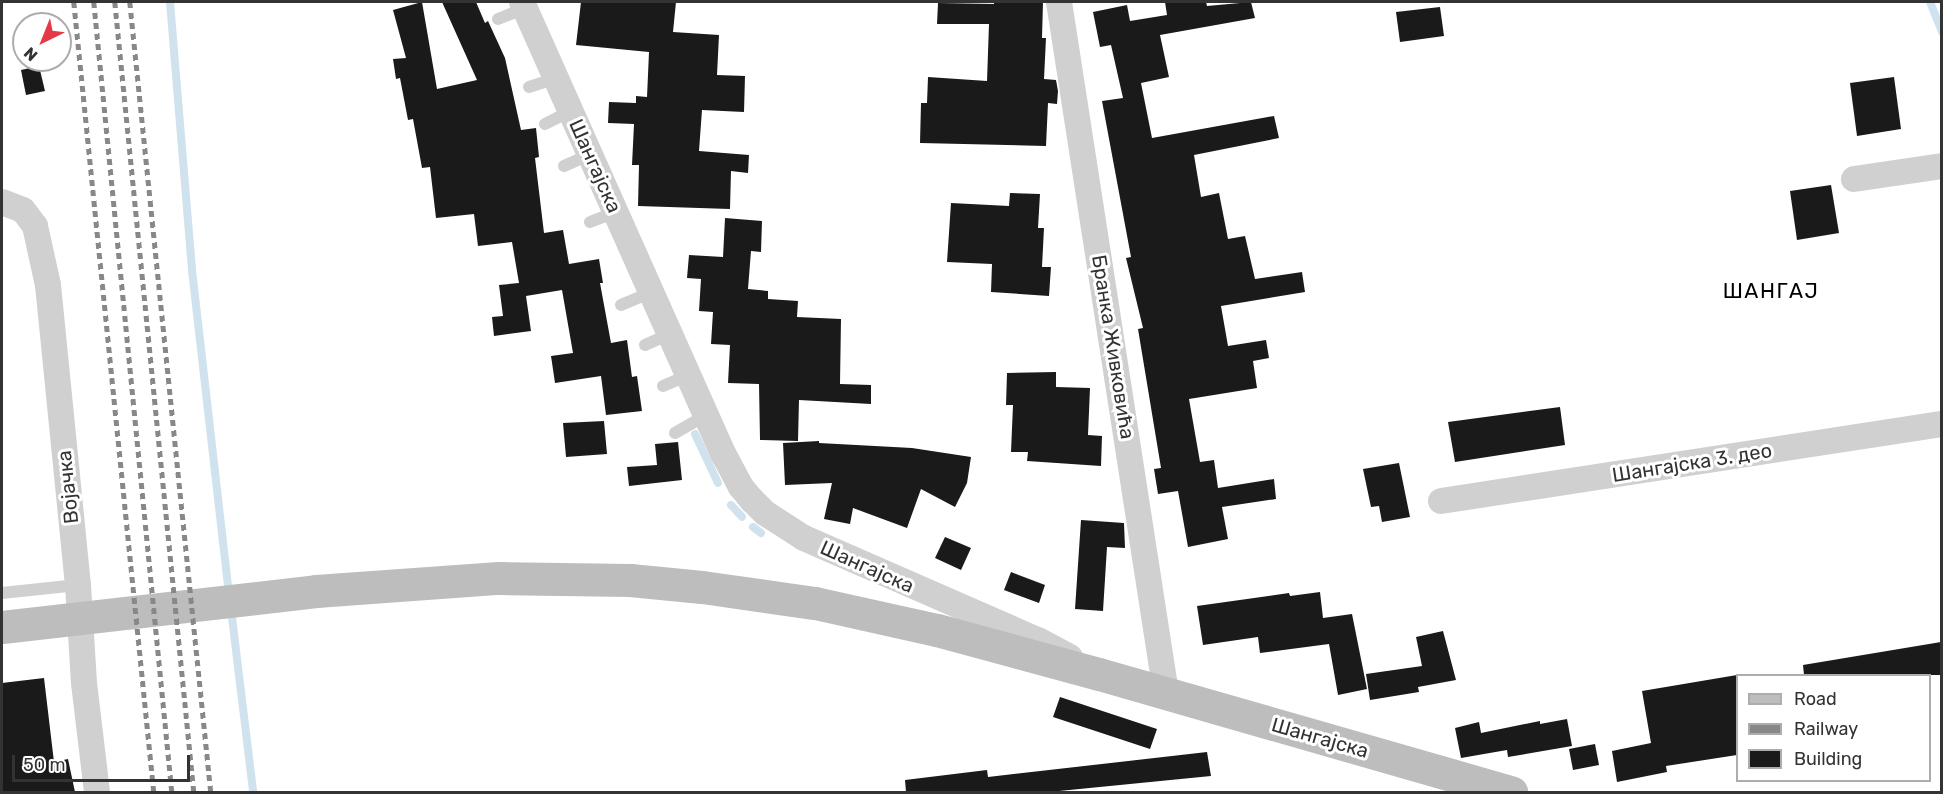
<!DOCTYPE html>
<html>
<head>
<meta charset="utf-8">
<style>
  body { margin:0 }
  #map { position:relative; width:1943px; height:794px; overflow:hidden; background:#fff; font-family:Rubik,sans-serif }
  div>[style] { position:absolute }
  [style*='--x'] { left:calc(var(--x)*1px); top:calc(var(--y)*1px); width:calc(var(--w)*1px); rotate:calc(var(--a)*1deg) }
  .stream>* { height:8px; margin:-4px; padding:0 4px; transform-origin:4px; border-radius:4px; background:#cfe2ee }
  .building>* { inset:0; background:#1a1a1a }
  .service>* { height:12px; margin:-6px; padding:0 6px; transform-origin:6px; border-radius:6px; background:#d0d0d0 }
  .minor>* { height:26px; margin:-13px; padding:0 13px; transform-origin:13px; border-radius:13px; background:#d0d0d0 }
  .secondary>* { height:33px; margin:-16.5px; padding:0 16.5px; transform-origin:16.5px; border-radius:16.5px; background:#bdbdbd }
  .rail>* { height:4.5px; margin-top:-2.25px; transform-origin:0; background:repeating-linear-gradient(90deg,#888 0 6px,transparent 0 10.5px) }
  span { translate:-50% -50%; white-space:nowrap; text-align:center; line-height:1.15; -webkit-text-stroke:6px #fff; paint-order:stroke }
  .street-label { font-size:20px; color:#333 }
  .neighbourhood-label { font-size:21px; color:#000; letter-spacing:1.5px }
  .frame { position:absolute; inset:0; border:3px solid #333; pointer-events:none }
  .legend { position:absolute; left:1736px; top:674px; width:195px; height:108px; box-sizing:border-box; background:#fff; border:2px solid #adadad; margin:0; padding:8px 10px; list-style:none; font-size:18px; color:#333 }
  .legend li { display:flex; align-items:center; gap:12px; height:30px }
  .legend b { width:30px; border:2px solid #adadad }
  .north { position:absolute; left:12px; top:12px; width:60px; height:60px; box-sizing:border-box; background:#fff; border:2px solid #adadad; border-radius:50%; rotate:223deg; font-size:16px; font-weight:700; line-height:24px; text-align:center; color:#333 }
  .north::after { content:''; display:block; margin:auto; width:21px; height:27px; background:#e63946; clip-path:polygon(50% 0,100% 100%,50% 72%,0 100%) }
  .scale { position:absolute; left:12px; top:755px; width:178px; height:27px; box-sizing:border-box; border:3px solid #333; border-top:0; padding-left:8px; font-size:18px; line-height:21px; white-space:nowrap; color:#333; -webkit-text-stroke:4px #fff; paint-order:stroke }
</style>
</head>
<body>
<div id="map">
  <div class="stream">
    <i style="--x:170;--y:2;--w:269;--a:85.3"></i>
    <i style="--x:192;--y:270;--w:326;--a:83.5"></i>
    <i style="--x:1930;--y:2;--w:32;--a:68"></i>
    <i style="--x:695;--y:434;--w:54;--a:64.9"></i>
    <i style="--x:731;--y:505;--w:16;--a:47"></i>
    <i style="--x:753;--y:527;--w:10;--a:37"></i>
    <i style="--x:231;--y:609;--w:184;--a:83.1"></i>
  </div>
  <div class="building">
    <i style="clip-path:polygon(422px 2px,437px 89px,477px 80px,442px 2px,476px 2px,485px 23px,488px 21px,505px 58px,521px 130px,536px 128px,539px 157px,535px 158px,544px 233px,563px 230px,569px 264px,599px 259px,603px 283px,600px 283px,611px 343px,627px 340px,632px 377px,637px 376px,642px 411px,606px 415px,601px 376px,555px 383px,551px 356px,573px 353px,562px 290px,526px 296px,531px 331px,494px 336px,492px 317px,503px 316px,499px 285px,519px 283px,512px 242px,478px 246px,474px 214px,436px 218px,430px 167px,422px 168px,413px 119px,408px 120px,400px 78px,396px 79px,393px 59px,406px 58px,393px 10px)"></i>
    <i style="clip-path:polygon(581px 2px,676px 2px,673px 32px,719px 35px,717px 75px,745px 76px,744px 112px,702px 110px,699px 151px,749px 155px,748px 173px,731px 171px,730px 209px,638px 206px,639px 165px,632px 165px,634px 124px,608px 123px,609px 102px,636px 103px,636px 96px,647px 97px,649px 52px,576px 45px)"></i>
    <i style="clip-path:polygon(994px 2px,1043px 2px,1042px 38px,1046px 38px,1044px 79px,1056px 80px,1058px 91px,1057px 104px,1048px 103px,1046px 146px,920px 143px,921px 103px,927px 103px,928px 77px,987px 81px,989px 24px,937px 24px,938px 3px,994px 4px)"></i>
    <i style="clip-path:polygon(1165px 2px,1206px 2px,1207px 6px,1251px 2px,1255px 18px,1160px 35px,1169px 77px,1141px 83px,1152px 138px,1274px 116px,1279px 138px,1194px 155px,1201px 197px,1219px 193px,1228px 239px,1245px 236px,1255px 279px,1302px 272px,1305px 292px,1221px 306px,1228px 346px,1266px 340px,1269px 358px,1253px 361px,1257px 388px,1189px 399px,1200px 462px,1214px 460px,1218px 488px,1274px 479px,1276px 499px,1222px 507px,1228px 539px,1188px 547px,1178px 491px,1158px 494px,1154px 469px,1161px 468px,1138px 329px,1143px 328px,1126px 258px,1131px 257px,1102px 101px,1123px 98px,1111px 45px,1100px 47px,1093px 12px,1127px 5px,1130px 21px,1167px 15px)"></i>
    <i style="clip-path:polygon(1440px 7px,1444px 36px,1400px 42px,1396px 12px)"></i>
    <i style="clip-path:polygon(39px 66px,45px 91px,26px 95px,21px 70px)"></i>
    <i style="clip-path:polygon(1894px 77px,1901px 129px,1857px 136px,1850px 83px)"></i>
    <i style="clip-path:polygon(1831px 185px,1839px 233px,1797px 240px,1790px 191px)"></i>
    <i style="clip-path:polygon(1010px 193px,1040px 194px,1038px 228px,1044px 228px,1042px 267px,1051px 267px,1049px 296px,991px 292px,992px 264px,947px 262px,951px 203px,1009px 206px)"></i>
    <i style="clip-path:polygon(725px 218px,762px 221px,761px 252px,751px 251px,748px 289px,768px 291px,768px 299px,798px 301px,797px 317px,841px 319px,840px 384px,871px 385px,871px 404px,799px 400px,798px 441px,760px 440px,759px 384px,728px 383px,730px 345px,711px 344px,713px 312px,699px 311px,701px 279px,687px 278px,689px 255px,723px 257px)"></i>
    <i style="clip-path:polygon(1056px 372px,1056px 387px,1090px 388px,1088px 435px,1102px 436px,1101px 466px,1027px 461px,1028px 452px,1011px 452px,1013px 405px,1006px 405px,1007px 373px)"></i>
    <i style="clip-path:polygon(1560px 407px,1565px 445px,1455px 462px,1448px 422px)"></i>
    <i style="clip-path:polygon(604px 421px,607px 454px,566px 457px,563px 423px)"></i>
    <i style="clip-path:polygon(819px 441px,819px 443px,912px 448px,971px 457px,967px 483px,955px 507px,921px 489px,907px 528px,853px 508px,850px 524px,824px 519px,832px 483px,785px 485px,783px 443px)"></i>
    <i style="clip-path:polygon(678px 442px,682px 480px,629px 486px,627px 467px,657px 465px,655px 444px)"></i>
    <i style="clip-path:polygon(1399px 463px,1410px 517px,1382px 522px,1379px 506px,1371px 507px,1363px 469px)"></i>
    <i style="clip-path:polygon(1081px 520px,1124px 523px,1125px 548px,1107px 547px,1103px 611px,1075px 609px)"></i>
    <i style="clip-path:polygon(945px 537px,971px 548px,961px 570px,935px 558px)"></i>
    <i style="clip-path:polygon(1011px 572px,1045px 585px,1039px 603px,1004px 590px)"></i>
    <i style="clip-path:polygon(1320px 592px,1323px 618px,1352px 614px,1367px 689px,1338px 695px,1329px 644px,1260px 653px,1258px 637px,1203px 645px,1197px 606px,1289px 593px,1290px 596px)"></i>
    <i style="clip-path:polygon(1443px 631px,1456px 680px,1418px 687px,1419px 692px,1370px 700px,1366px 674px,1422px 666px,1416px 637px)"></i>
    <i style="clip-path:polygon(1941px 642px,1941px 675px,1804px 675px,1803px 665px)"></i>
    <i style="clip-path:polygon(1737px 675px,1737px 755px,1666px 766px,1667px 772px,1617px 782px,1612px 751px,1651px 743px,1642px 691px)"></i>
    <i style="clip-path:polygon(44px 678px,54px 762px,68px 759px,75px 792px,2px 792px,2px 683px)"></i>
    <i style="clip-path:polygon(1060px 697px,1157px 729px,1150px 749px,1053px 717px)"></i>
    <i style="clip-path:polygon(1567px 719px,1572px 746px,1508px 757px,1507px 750px,1461px 758px,1455px 728px,1479px 722px,1481px 733px,1540px 721px,1540px 724px)"></i>
    <i style="clip-path:polygon(1595px 744px,1599px 765px,1573px 770px,1569px 749px)"></i>
    <i style="clip-path:polygon(1207px 752px,1211px 776px,1049px 792px,906px 792px,905px 780px,987px 770px,988px 777px)"></i>
  </div>
  <div class="service">
    <i style="--x:498;--y:19;--w:29;--a:-22"></i>
    <i style="--x:529;--y:87;--w:28;--a:-18"></i>
    <i style="--x:545;--y:124;--w:29;--a:-27"></i>
    <i style="--x:564;--y:166;--w:30;--a:-24"></i>
    <i style="--x:590;--y:222;--w:28;--a:-21"></i>
    <i style="--x:621;--y:305;--w:34;--a:-23"></i>
    <i style="--x:645;--y:345;--w:27;--a:-24"></i>
    <i style="--x:663;--y:386;--w:28;--a:-23"></i>
    <i style="--x:675;--y:433;--w:36;--a:-30"></i>
    <i style="--x:2;--y:593;--w:76;--a:-6"></i>
  </div>
  <div class="minor">
    <i style="--x:522;--y:2;--w:496;--a:66"></i>
    <i style="--x:724;--y:455;--w:36;--a:62"></i>
    <i style="--x:741;--y:487;--w:17;--a:50"></i>
    <i style="--x:752;--y:500;--w:18;--a:45"></i>
    <i style="--x:765;--y:513;--w:46;--a:32.7"></i>
    <i style="--x:804;--y:538;--w:255;--a:23.6"></i>
    <i style="--x:1038;--y:640;--w:36;--a:28"></i>
    <i style="--x:1059;--y:2;--w:699;--a:81.2"></i>
    <i style="--x:1854;--y:179;--w:89;--a:-8.4"></i>
    <i style="--x:2;--y:202;--w:22;--a:21"></i>
    <i style="--x:23;--y:210;--w:20;--a:53"></i>
    <i style="--x:35;--y:226;--w:60;--a:77.6"></i>
    <i style="--x:48;--y:285;--w:301;--a:84.3"></i>
    <i style="--x:78;--y:585;--w:98;--a:86.5"></i>
    <i style="--x:84;--y:683;--w:110;--a:83.2"></i>
    <i style="--x:1441;--y:501;--w:507;--a:-8.74"></i>
  </div>
  <div class="secondary">
    <i style="--x:2;--y:627;--w:316;--a:-6.5"></i>
    <i style="--x:316;--y:591;--w:183;--a:-4.1"></i>
    <i style="--x:499;--y:578;--w:131;--a:0.9"></i>
    <i style="--x:630;--y:580;--w:72;--a:5.6"></i>
    <i style="--x:702;--y:587;--w:114;--a:8.1"></i>
    <i style="--x:815;--y:603;--w:125;--a:12.5"></i>
    <i style="--x:937;--y:630;--w:168;--a:15.2"></i>
    <i style="--x:1099;--y:674;--w:429;--a:16"></i>
  </div>
  <div class="rail">
    <i style="--x:74;--y:2;--w:794;--a:84.22"></i>
    <i style="--x:94;--y:2;--w:794;--a:84.36"></i>
    <i style="--x:115;--y:2;--w:794;--a:84.29"></i>
    <i style="--x:130;--y:2;--w:794;--a:84.15"></i>
  </div>
  <div class="street-label">
    <span style="left:595px;top:166px;rotate:66deg">Шангајска</span>
    <span style="left:1113px;top:347px;rotate:81deg">Бранка Живковића</span>
    <span style="left:1692px;top:463px;rotate:-9deg">Шангајска 3. део</span>
    <span style="left:68px;top:487px;rotate:-96deg">Војачка</span>
    <span style="left:867px;top:567px;rotate:24deg">Шангајска</span>
    <span style="left:1320px;top:738px;rotate:16deg">Шангајска</span>
  </div>
  <div class="neighbourhood-label">
    <span style="left:1771px;top:291px">ШАНГАЈ</span>
  </div>
  <div class="frame"></div>
  <ul class="legend">
  <li><b style="height:8px;background:#bdbdbd"></b>Road</li>
  <li><b style="height:8px;background:#888"></b>Railway</li>
  <li><b style="height:16px;background:#1a1a1a"></b>Building</li>
  </ul>
  <div class="north">N</div>
  <div class="scale">50 m</div>
</div>
</body>
</html>
